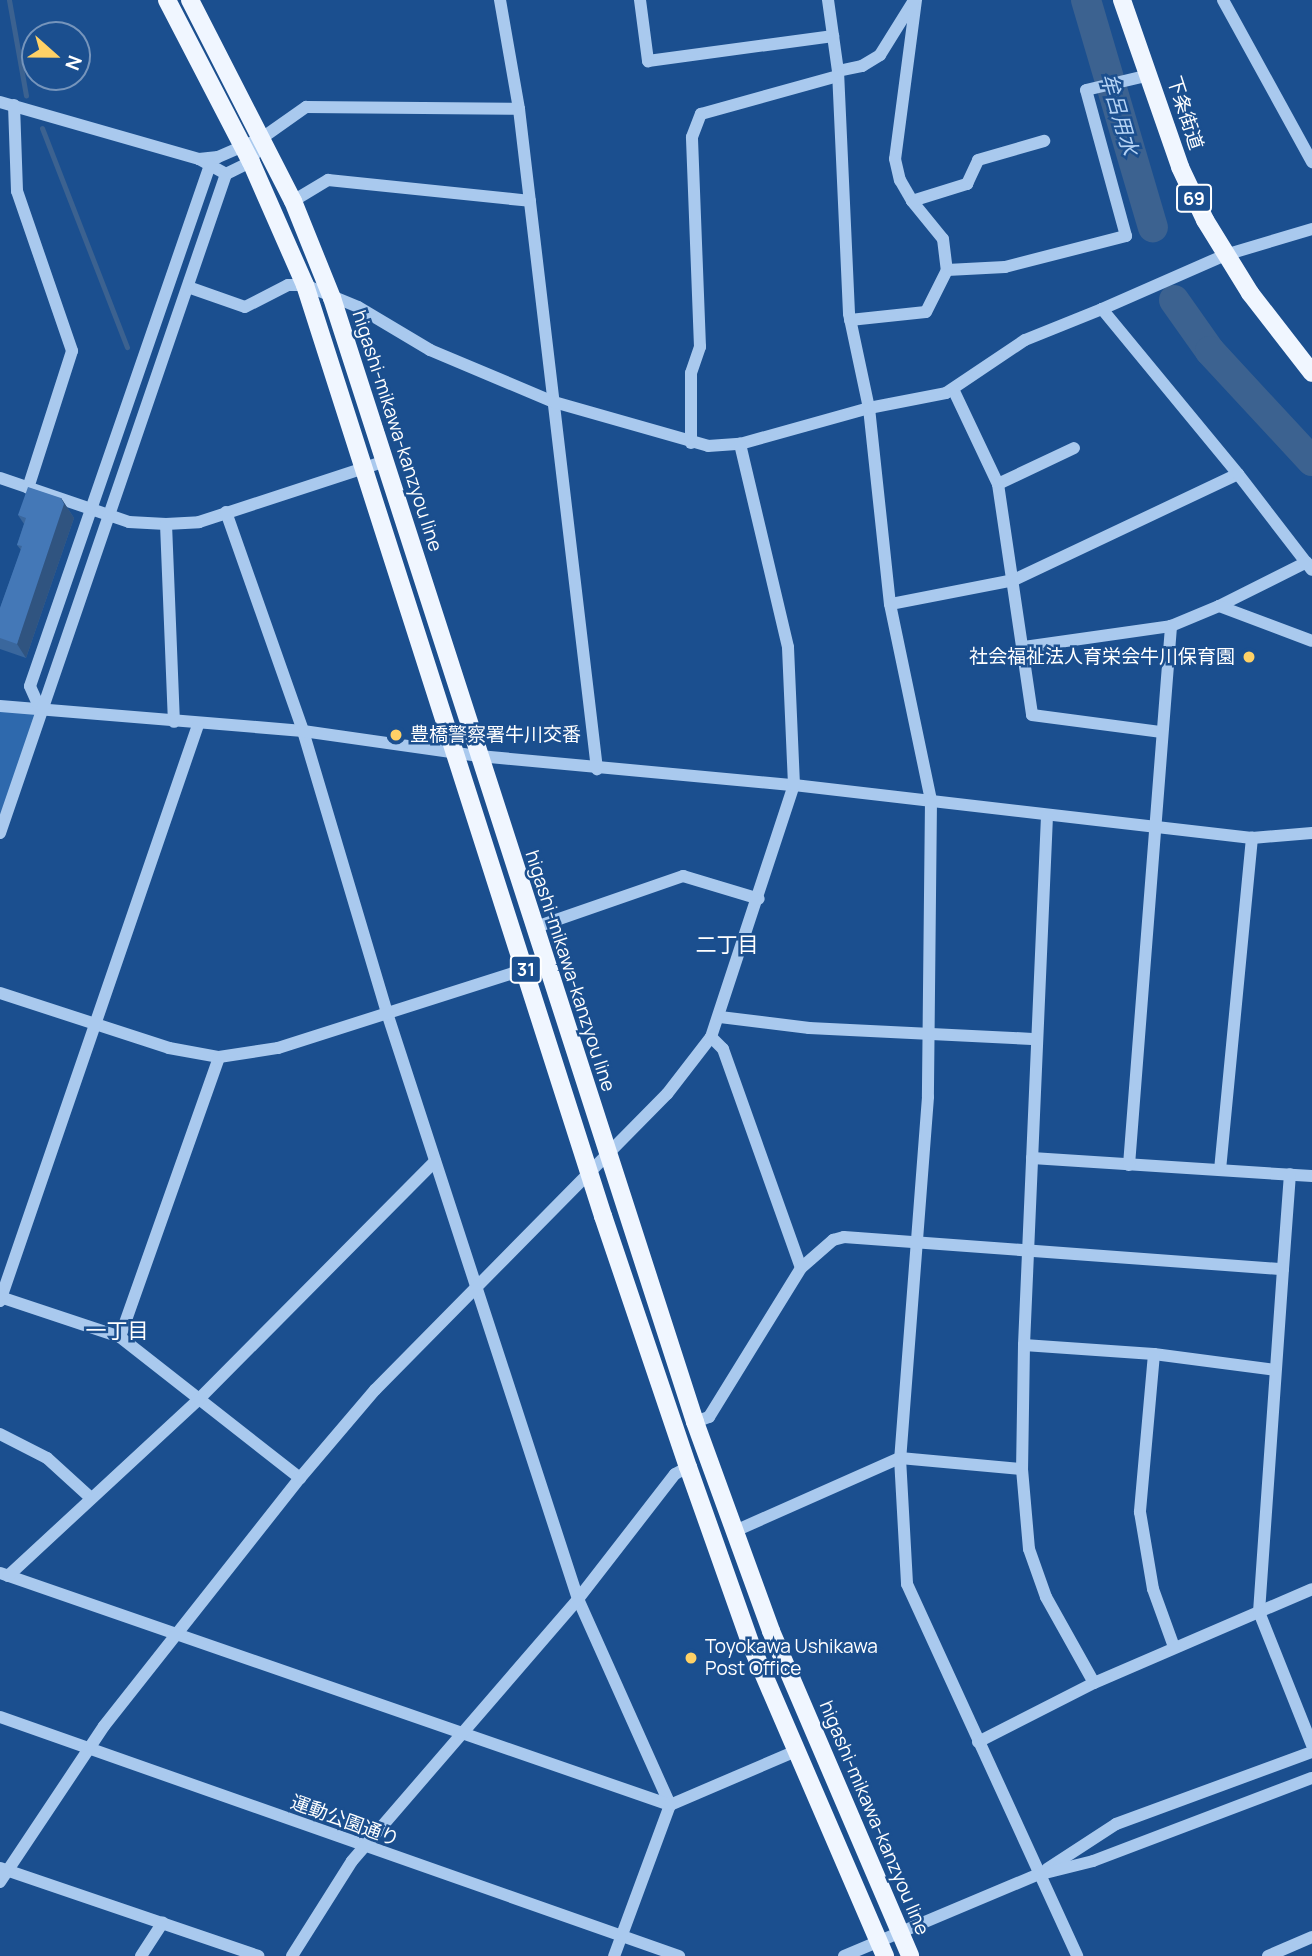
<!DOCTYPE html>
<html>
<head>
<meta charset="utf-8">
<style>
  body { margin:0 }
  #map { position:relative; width:1312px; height:1956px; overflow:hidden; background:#1b4f8f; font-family:Manrope,"Noto Sans JP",sans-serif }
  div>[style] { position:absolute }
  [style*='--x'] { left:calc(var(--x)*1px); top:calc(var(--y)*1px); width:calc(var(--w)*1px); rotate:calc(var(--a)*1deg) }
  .green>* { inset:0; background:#2e69ad }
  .stream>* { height:5px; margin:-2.5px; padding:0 2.5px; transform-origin:2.5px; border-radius:2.5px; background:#3c6290 }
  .river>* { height:30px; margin:-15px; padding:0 15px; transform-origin:15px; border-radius:15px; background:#3c6290 }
  .minor>* { height:12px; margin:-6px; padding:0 6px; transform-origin:6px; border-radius:6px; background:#a9c9ee }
  .major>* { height:18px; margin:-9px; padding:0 9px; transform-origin:9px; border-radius:9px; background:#f0f6ff }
  .wall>* { inset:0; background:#3a679d }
  .shaded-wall>* { inset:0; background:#305480 }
  .building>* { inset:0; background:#4478b7 }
  .dots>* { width:19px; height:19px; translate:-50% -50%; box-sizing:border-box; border:4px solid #1b4f8f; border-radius:50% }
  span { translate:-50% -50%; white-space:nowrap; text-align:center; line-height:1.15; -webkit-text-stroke:5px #1b4f8f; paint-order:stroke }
  .shield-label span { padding:2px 5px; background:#1b4f8f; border:2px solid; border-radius:5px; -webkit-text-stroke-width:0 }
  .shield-label { font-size:18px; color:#fff; font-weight:700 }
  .street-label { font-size:19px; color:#fff }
  .poi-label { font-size:19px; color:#fff }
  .right { translate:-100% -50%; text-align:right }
  .left { translate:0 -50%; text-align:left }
  .water-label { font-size:21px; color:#b5d3f5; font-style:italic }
  .neighbourhood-label { font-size:21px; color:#fff }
  .north { position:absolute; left:21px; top:21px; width:70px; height:70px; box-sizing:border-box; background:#1b4f8f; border:2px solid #7695bc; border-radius:50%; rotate:111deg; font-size:19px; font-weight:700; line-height:28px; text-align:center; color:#fff }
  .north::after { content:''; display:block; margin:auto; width:24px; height:32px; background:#ffd166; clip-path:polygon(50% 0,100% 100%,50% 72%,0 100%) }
</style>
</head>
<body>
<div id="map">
  <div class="green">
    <i style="clip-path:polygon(0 706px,41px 711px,0 833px)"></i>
  </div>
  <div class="stream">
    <i style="--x:9;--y:0;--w:97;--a:79.9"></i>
    <i style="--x:42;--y:128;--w:235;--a:68.8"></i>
  </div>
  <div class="river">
    <i style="--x:1086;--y:0;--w:237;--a:73.6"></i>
    <i style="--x:1174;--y:300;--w:62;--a:54.8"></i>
    <i style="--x:1210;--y:351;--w:150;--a:47.2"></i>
  </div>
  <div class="minor">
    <i style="--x:500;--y:0;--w:111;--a:80.1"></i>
    <i style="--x:519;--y:109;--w:665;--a:83.26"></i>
    <i style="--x:640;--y:0;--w:62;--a:82.5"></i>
    <i style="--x:648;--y:61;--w:187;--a:-7.7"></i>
    <i style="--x:828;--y:0;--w:72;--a:82"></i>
    <i style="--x:838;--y:71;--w:243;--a:87.4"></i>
    <i style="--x:849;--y:314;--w:96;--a:78"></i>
    <i style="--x:869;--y:408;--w:197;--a:83.9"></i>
    <i style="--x:890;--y:604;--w:200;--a:78.2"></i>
    <i style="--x:931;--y:800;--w:297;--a:90.6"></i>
    <i style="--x:928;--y:1097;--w:362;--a:94.4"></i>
    <i style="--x:900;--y:1458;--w:126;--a:86.8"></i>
    <i style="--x:907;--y:1584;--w:409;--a:65.4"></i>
    <i style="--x:916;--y:0;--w:160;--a:97.5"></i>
    <i style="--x:895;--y:159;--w:22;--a:77"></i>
    <i style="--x:900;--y:180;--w:24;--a:60"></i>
    <i style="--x:912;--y:201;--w:49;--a:50.8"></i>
    <i style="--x:943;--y:239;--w:31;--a:83"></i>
    <i style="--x:947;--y:270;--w:58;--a:-3"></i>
    <i style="--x:1005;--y:267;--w:125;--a:-14.4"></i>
    <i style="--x:1126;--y:236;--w:151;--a:-105.3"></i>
    <i style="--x:1086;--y:90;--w:66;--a:-13.2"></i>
    <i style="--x:1223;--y:0;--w:185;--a:61.2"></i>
    <i style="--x:838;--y:71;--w:25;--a:-12"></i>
    <i style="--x:862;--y:66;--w:21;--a:-31"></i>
    <i style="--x:880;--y:55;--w:62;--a:-58.1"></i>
    <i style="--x:0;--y:102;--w:207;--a:16"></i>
    <i style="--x:199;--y:159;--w:31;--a:29"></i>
    <i style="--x:226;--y:174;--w:28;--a:-26"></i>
    <i style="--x:251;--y:162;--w:26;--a:-65"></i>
    <i style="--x:14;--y:105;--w:86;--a:88"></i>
    <i style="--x:17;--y:191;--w:169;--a:71"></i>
    <i style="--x:72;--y:351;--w:144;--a:107.8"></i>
    <i style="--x:199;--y:159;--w:19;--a:-6"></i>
    <i style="--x:218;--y:157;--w:48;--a:-23.4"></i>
    <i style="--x:262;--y:138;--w:54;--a:-35.2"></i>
    <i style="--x:306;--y:107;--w:213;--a:0.5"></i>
    <i style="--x:293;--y:201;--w:41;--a:-31"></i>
    <i style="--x:328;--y:180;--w:203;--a:5.9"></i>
    <i style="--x:912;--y:201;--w:58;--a:-17.2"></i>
    <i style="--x:967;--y:184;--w:26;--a:-65"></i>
    <i style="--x:978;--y:160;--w:69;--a:-16.1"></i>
    <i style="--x:188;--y:287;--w:60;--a:19.3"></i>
    <i style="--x:245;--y:307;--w:48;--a:-27.1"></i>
    <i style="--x:288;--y:285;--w:17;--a:0"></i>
    <i style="--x:305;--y:285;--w:57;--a:22.5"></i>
    <i style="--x:358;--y:307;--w:84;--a:30.8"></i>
    <i style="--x:430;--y:350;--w:134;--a:22.8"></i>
    <i style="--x:554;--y:402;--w:160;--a:15.9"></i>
    <i style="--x:708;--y:446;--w:32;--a:-4"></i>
    <i style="--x:740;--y:444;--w:134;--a:-15.6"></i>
    <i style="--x:869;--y:408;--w:78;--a:-11"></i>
    <i style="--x:946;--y:393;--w:95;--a:-33.9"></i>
    <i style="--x:1025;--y:340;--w:83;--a:-21.9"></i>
    <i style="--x:1102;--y:309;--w:214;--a:50.5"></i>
    <i style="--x:1238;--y:474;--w:248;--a:154.7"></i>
    <i style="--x:1014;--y:580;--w:126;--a:169"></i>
    <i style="--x:1102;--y:309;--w:134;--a:-23.7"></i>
    <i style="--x:1225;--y:255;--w:91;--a:-16.6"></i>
    <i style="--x:850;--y:320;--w:76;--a:-6"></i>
    <i style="--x:926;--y:312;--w:47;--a:-63.4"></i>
    <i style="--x:953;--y:389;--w:105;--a:64.7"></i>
    <i style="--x:998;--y:484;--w:233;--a:81.6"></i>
    <i style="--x:1032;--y:715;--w:131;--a:7.5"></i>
    <i style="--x:691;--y:443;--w:70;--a:-90"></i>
    <i style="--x:691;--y:373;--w:28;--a:-71"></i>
    <i style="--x:700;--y:347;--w:210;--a:-92.2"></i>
    <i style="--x:692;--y:137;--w:25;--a:-69"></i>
    <i style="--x:701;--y:114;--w:142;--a:-15.5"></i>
    <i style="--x:1238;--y:474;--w:121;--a:52.4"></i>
    <i style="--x:0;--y:478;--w:136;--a:18.8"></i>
    <i style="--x:129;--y:522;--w:37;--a:3"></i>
    <i style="--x:166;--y:524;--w:33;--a:-3"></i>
    <i style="--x:199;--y:522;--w:197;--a:-18.1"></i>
    <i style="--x:998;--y:484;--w:84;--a:-25.3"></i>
    <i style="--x:226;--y:512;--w:232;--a:70.6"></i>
    <i style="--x:303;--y:731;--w:297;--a:73.4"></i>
    <i style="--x:388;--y:1016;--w:613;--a:71.95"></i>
    <i style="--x:578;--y:1599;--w:226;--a:65.9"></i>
    <i style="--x:670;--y:1805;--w:161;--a:110.3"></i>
    <i style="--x:166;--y:524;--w:198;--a:87.7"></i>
    <i style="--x:1219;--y:606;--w:98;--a:-26.6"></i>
    <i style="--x:1024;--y:647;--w:148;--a:-8.1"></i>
    <i style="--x:0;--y:706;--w:304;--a:4.7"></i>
    <i style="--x:303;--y:731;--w:178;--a:8.1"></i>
    <i style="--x:479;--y:756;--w:316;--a:5.3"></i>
    <i style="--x:794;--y:785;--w:461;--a:6.6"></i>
    <i style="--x:1252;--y:838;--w:60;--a:-4.8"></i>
    <i style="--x:41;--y:711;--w:27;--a:-114"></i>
    <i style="--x:30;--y:686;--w:551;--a:-70.94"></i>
    <i style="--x:1047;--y:816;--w:529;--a:92.49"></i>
    <i style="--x:1024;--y:1345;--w:124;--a:90.9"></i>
    <i style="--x:1022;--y:1469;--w:80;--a:85"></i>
    <i style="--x:1029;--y:1549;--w:51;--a:70.5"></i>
    <i style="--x:1046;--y:1597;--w:98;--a:60.8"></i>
    <i style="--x:1094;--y:1683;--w:237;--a:-23.3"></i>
    <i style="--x:0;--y:833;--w:697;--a:-71.07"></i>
    <i style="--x:536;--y:927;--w:156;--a:-19.1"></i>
    <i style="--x:683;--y:876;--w:79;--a:16.8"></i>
    <i style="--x:0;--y:993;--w:178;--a:18"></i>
    <i style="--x:169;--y:1048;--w:51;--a:10.2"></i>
    <i style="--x:219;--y:1057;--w:60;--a:-8.7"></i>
    <i style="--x:278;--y:1048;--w:260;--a:-17.7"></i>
    <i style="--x:720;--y:1017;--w:90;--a:7"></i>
    <i style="--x:809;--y:1028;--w:228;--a:2.8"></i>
    <i style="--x:711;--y:1037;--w:17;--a:45"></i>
    <i style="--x:723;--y:1049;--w:232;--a:70.4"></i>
    <i style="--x:1032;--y:1158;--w:281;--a:3.7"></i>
    <i style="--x:1129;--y:1165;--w:541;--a:-85.54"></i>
    <i style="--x:1171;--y:626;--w:52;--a:-22.6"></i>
    <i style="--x:1219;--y:606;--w:99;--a:20.6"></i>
    <i style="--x:1220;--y:1170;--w:334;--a:-84.5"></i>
    <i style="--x:1283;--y:1269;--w:95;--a:-85.8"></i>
    <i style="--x:0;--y:1297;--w:126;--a:18.4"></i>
    <i style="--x:120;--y:1337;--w:229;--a:38.1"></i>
    <i style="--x:0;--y:1301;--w:609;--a:-71.03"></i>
    <i style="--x:120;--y:1337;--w:297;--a:-70.5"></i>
    <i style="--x:1024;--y:1345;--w:130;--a:4"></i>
    <i style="--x:1154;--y:1354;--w:122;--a:7.5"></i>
    <i style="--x:1154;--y:1354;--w:159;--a:95.1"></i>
    <i style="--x:1140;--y:1512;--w:78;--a:80.4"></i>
    <i style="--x:1153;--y:1589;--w:62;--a:70.1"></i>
    <i style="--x:695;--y:1422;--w:15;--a:-20"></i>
    <i style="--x:709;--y:1417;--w:175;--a:-58.3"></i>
    <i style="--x:801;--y:1268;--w:43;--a:-41.2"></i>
    <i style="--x:833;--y:1240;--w:11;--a:-15"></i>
    <i style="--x:844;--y:1237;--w:440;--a:4.2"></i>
    <i style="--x:1283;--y:1269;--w:344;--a:94"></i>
    <i style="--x:1259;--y:1612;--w:143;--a:68.3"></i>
    <i style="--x:0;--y:1434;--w:53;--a:27.1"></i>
    <i style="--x:47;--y:1458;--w:59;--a:42.3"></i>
    <i style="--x:735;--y:1531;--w:180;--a:-23.9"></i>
    <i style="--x:900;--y:1458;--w:122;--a:5.2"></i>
    <i style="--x:0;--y:1573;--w:709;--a:19.1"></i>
    <i style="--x:670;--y:1805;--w:137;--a:-23.2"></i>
    <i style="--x:8;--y:1576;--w:260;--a:-42.8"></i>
    <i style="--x:199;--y:1399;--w:335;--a:-45.2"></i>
    <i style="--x:0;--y:1717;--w:720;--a:19.39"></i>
    <i style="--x:978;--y:1742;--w:130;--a:-27"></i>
    <i style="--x:0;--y:1868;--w:273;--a:18.8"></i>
    <i style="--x:1047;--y:1869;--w:82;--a:-33.1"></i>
    <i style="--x:1116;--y:1824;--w:209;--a:-20.2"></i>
    <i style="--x:0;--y:1882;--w:187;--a:-56.3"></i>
    <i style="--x:104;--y:1726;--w:316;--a:-51.7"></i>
    <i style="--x:300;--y:1478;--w:116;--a:-49.6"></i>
    <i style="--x:375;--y:1390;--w:416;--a:-45.4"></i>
    <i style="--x:667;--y:1094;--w:72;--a:-52.3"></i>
    <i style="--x:711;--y:1037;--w:265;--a:-71.8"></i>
    <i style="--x:794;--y:785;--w:138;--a:-92.5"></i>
    <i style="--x:788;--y:647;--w:209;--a:-103.3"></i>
    <i style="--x:141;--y:1956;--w:40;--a:-57.1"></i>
    <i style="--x:292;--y:1956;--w:112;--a:-57.7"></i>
    <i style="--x:352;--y:1861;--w:346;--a:-49.2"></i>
    <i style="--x:578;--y:1599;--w:158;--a:-52.2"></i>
    <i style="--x:675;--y:1474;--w:15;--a:-28"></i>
    <i style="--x:844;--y:1956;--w:209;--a:-22.8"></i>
    <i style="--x:1037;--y:1875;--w:58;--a:-14"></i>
    <i style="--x:1093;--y:1861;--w:234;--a:-20.8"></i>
    <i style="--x:1268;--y:1956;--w:48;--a:-23.4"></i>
  </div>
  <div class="major">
    <i style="--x:167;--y:0;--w:182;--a:62.6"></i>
    <i style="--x:251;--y:162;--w:134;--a:66.3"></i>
    <i style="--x:305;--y:285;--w:978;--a:72.25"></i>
    <i style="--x:603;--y:1216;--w:265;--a:71.3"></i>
    <i style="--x:688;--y:1467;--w:189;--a:70.5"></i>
    <i style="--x:751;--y:1645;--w:339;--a:66.7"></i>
    <i style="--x:190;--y:0;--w:226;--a:62.9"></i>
    <i style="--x:293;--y:201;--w:105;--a:68.1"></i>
    <i style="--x:332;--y:298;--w:1181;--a:72.1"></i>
    <i style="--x:695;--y:1422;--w:222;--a:70"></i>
    <i style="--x:771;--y:1631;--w:353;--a:66.8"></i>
    <i style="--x:1122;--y:0;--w:177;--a:70.8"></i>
    <i style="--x:1180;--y:167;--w:59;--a:64.7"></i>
    <i style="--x:1205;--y:220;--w:86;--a:58.3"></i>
    <i style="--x:1250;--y:293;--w:101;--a:52.2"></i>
  </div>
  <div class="wall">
    <i style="clip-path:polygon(61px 498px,74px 518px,26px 658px,0 649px,0 608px,21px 550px,17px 545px,24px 524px,18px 515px)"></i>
  </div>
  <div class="shaded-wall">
    <i style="clip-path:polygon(61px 498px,74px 518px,26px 658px,17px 644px)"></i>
  </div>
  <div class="building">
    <i style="clip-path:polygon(28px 487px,61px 498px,64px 504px,17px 644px,0 638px,0 608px,22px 546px,17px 545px,26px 518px,18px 515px)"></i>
  </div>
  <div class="dots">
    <i style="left:1249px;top:657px;background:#ffd166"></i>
    <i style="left:396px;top:735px;background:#ffd166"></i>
    <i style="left:691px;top:1658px;background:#ffd166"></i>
  </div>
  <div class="shield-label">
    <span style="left:1194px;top:198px">69</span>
    <span style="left:526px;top:969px">31</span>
  </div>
  <div class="street-label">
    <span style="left:1185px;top:113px;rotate:72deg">下条街道</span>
    <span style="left:397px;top:431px;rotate:72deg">higashi-mikawa-kanzyou line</span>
    <span style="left:570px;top:971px;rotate:72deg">higashi-mikawa-kanzyou line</span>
    <span style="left:874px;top:1818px;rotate:67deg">higashi-mikawa-kanzyou line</span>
    <span style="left:345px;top:1821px;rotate:20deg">運動公園通り</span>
  </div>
  <div class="poi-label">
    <span class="right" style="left:1235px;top:657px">社会福祉法人育栄会牛川保育園</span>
    <span class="left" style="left:410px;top:735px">豊橋警察署牛川交番</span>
    <span class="left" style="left:705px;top:1658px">Toyokawa Ushikawa<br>Post Office</span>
  </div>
  <div class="water-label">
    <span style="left:1120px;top:114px;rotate:74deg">牟呂用水</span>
  </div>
  <div class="neighbourhood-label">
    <span style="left:727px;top:944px">二丁目</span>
    <span style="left:117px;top:1330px">一丁目</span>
  </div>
  <div class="north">N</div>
</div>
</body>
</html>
